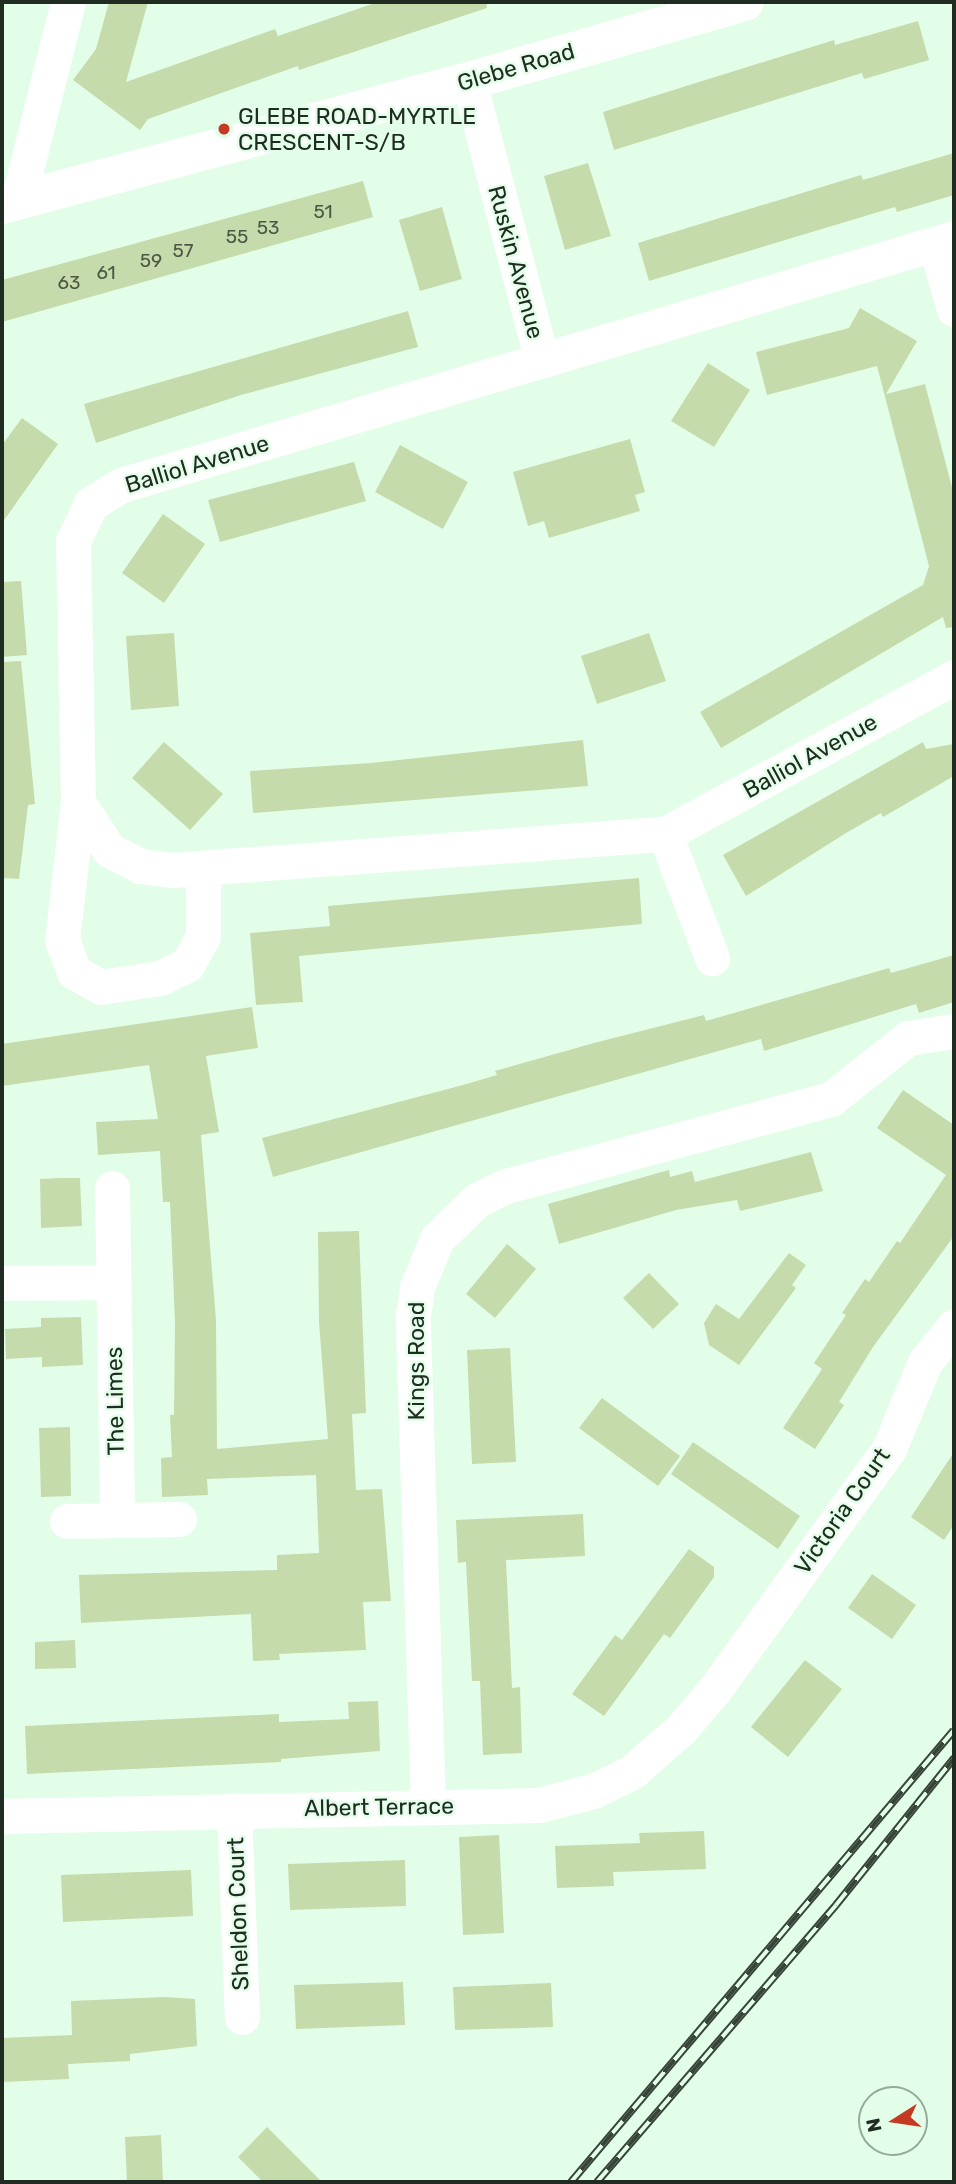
<!DOCTYPE html>
<html>
<head>
<meta charset="utf-8">
<style>
  body { margin:0 }
  #map { position:relative; width:956px; height:2184px; overflow:hidden; background:#e3fee8; font-family:Rubik,sans-serif }
  div>[style] { position:absolute }
  [style*='--x'] { left:calc(var(--x)*1px); top:calc(var(--y)*1px); width:calc(var(--w)*1px); rotate:calc(var(--a)*1deg) }
  .building>* { inset:0; background:#c6dbab }
  .street>* { height:35px; margin:-17.5px; padding:0 17.5px; transform-origin:17.5px; border-radius:17.5px; background:#fff }
  .secondary>* { height:38px; margin:-19px; padding:0 19px; transform-origin:19px; border-radius:19px; background:#fff }
  .rail>* { height:8px; margin-top:-4px; transform-origin:0; background:repeating-linear-gradient(90deg,#e3fee8 0 16px,#374539 0 32px); box-sizing:border-box; border-block:2px solid #374539 }
  .dots>* { width:19px; height:19px; translate:-50% -50%; box-sizing:border-box; border:4px solid #e3fee8; border-radius:50% }
  span { translate:-50% -50%; white-space:nowrap; text-align:center; line-height:1.15; -webkit-text-stroke:5px #e3fee8; paint-order:stroke }
  .number-label { font-size:19px; color:#4a5844 }
  .number-label span { -webkit-text-stroke-width:0 }
  .street-label { font-size:23px; color:#202c22 }
  .poi-label { font-size:23px; color:#202c22 }
  .left { translate:0 -50%; text-align:left }
  .frame { position:absolute; inset:0; border:4px solid #202c22; pointer-events:none }
  .north { position:absolute; left:858px; top:2086px; width:70px; height:70px; box-sizing:border-box; background:#e3fee8; border:2px solid #95aa99; border-radius:50%; rotate:258deg; font-size:19px; font-weight:700; line-height:28px; text-align:center; color:#202c22 }
  .north::after { content:''; display:block; margin:auto; width:24px; height:32px; background:#c53a22; clip-path:polygon(50% 0,100% 100%,50% 72%,0 100%) }
</style>
</head>
<body>
<div id="map">
  <div class="building">
    <i style="clip-path:polygon(109px 2px,148px 2px,126px 82px,275px 29px,278px 36px,378px 2px,486px 2px,487px 8px,299px 70px,298px 66px,148px 119px,140px 130px,73px 80px,96px 49px)"></i>
    <i style="clip-path:polygon(918px 21px,929px 60px,864px 79px,862px 73px,614px 150px,603px 112px,834px 40px,835px 45px)"></i>
    <i style="clip-path:polygon(954px 153px,954px 195px,897px 212px,895px 207px,649px 281px,638px 243px,861px 175px,863px 180px)"></i>
    <i style="clip-path:polygon(588px 163px,611px 236px,565px 250px,544px 176px)"></i>
    <i style="clip-path:polygon(363px 181px,373px 217px,2px 322px,2px 280px)"></i>
    <i style="clip-path:polygon(442px 207px,462px 279px,420px 291px,399px 220px)"></i>
    <i style="clip-path:polygon(860px 308px,917px 341px,886px 394px,925px 384px,954px 495px,954px 627px,946px 628px,943px 617px,721px 748px,700px 712px,923px 585px,929px 566px,877px 366px,767px 395px,756px 352px,849px 328px)"></i>
    <i style="clip-path:polygon(408px 311px,418px 347px,241px 395px,96px 443px,84px 404px)"></i>
    <i style="clip-path:polygon(708px 363px,750px 390px,714px 447px,671px 421px)"></i>
    <i style="clip-path:polygon(22px 418px,58px 444px,2px 523px,2px 445px)"></i>
    <i style="clip-path:polygon(630px 439px,645px 492px,635px 495px,640px 511px,549px 538px,544px 521px,528px 526px,513px 472px)"></i>
    <i style="clip-path:polygon(400px 445px,468px 482px,443px 529px,375px 492px)"></i>
    <i style="clip-path:polygon(354px 462px,366px 501px,220px 542px,208px 500px)"></i>
    <i style="clip-path:polygon(163px 514px,205px 544px,164px 603px,122px 573px)"></i>
    <i style="clip-path:polygon(21px 581px,27px 655px,2px 657px,2px 582px)"></i>
    <i style="clip-path:polygon(174px 633px,179px 706px,131px 710px,126px 636px)"></i>
    <i style="clip-path:polygon(649px 633px,666px 681px,597px 704px,581px 656px)"></i>
    <i style="clip-path:polygon(21px 661px,35px 804px,28px 805px,19px 879px,2px 878px,2px 662px)"></i>
    <i style="clip-path:polygon(583px 740px,588px 786px,253px 813px,250px 771px,371px 763px)"></i>
    <i style="clip-path:polygon(164px 742px,223px 794px,190px 830px,132px 778px)"></i>
    <i style="clip-path:polygon(923px 742px,926px 749px,954px 744px,954px 776px,883px 817px,881px 813px,846px 833px,746px 896px,723px 855px)"></i>
    <i style="clip-path:polygon(639px 878px,642px 924px,299px 956px,303px 1002px,256px 1005px,250px 933px,330px 926px,328px 906px)"></i>
    <i style="clip-path:polygon(954px 955px,954px 1002px,919px 1013px,916px 1004px,764px 1051px,761px 1039px,273px 1177px,262px 1138px,463px 1085px,497px 1075px,495px 1071px,594px 1043px,704px 1015px,706px 1021px,889px 968px,891px 973px)"></i>
    <i style="clip-path:polygon(252px 1007px,258px 1048px,206px 1056px,219px 1132px,201px 1135px,216px 1320px,217px 1449px,328px 1439px,319px 1322px,318px 1232px,359px 1231px,366px 1413px,352px 1414px,356px 1490px,382px 1489px,391px 1601px,363px 1602px,366px 1650px,279px 1654px,280px 1660px,253px 1661px,251px 1614px,81px 1623px,79px 1575px,277px 1570px,277px 1555px,319px 1553px,316px 1475px,207px 1479px,208px 1495px,162px 1497px,161px 1458px,172px 1457px,170px 1415px,174px 1415px,175px 1322px,170px 1202px,163px 1202px,160px 1151px,98px 1155px,96px 1122px,158px 1119px,149px 1065px,2px 1086px,2px 1044px)"></i>
    <i style="clip-path:polygon(903px 1090px,954px 1125px,954px 1236px,873px 1347px,839px 1402px,844px 1405px,815px 1449px,783px 1428px,822px 1369px,814px 1363px,846px 1315px,842px 1313px,865px 1279px,869px 1282px,897px 1241px,900px 1243px,946px 1175px,877px 1128px)"></i>
    <i style="clip-path:polygon(811px 1152px,823px 1191px,740px 1211px,737px 1200px,676px 1210px,559px 1244px,548px 1204px,669px 1170px,670px 1177px,692px 1171px,695px 1182px)"></i>
    <i style="clip-path:polygon(61px 1178px,80px 1178px,82px 1226px,41px 1228px,40px 1179px)"></i>
    <i style="clip-path:polygon(507px 1244px,536px 1269px,495px 1318px,466px 1294px)"></i>
    <i style="clip-path:polygon(789px 1253px,806px 1265px,792px 1285px,796px 1288px,739px 1365px,709px 1345px,704px 1323px,716px 1304px,739px 1319px)"></i>
    <i style="clip-path:polygon(649px 1273px,679px 1304px,653px 1329px,623px 1298px)"></i>
    <i style="clip-path:polygon(81px 1317px,83px 1365px,42px 1367px,42px 1357px,6px 1359px,5px 1329px,41px 1327px,41px 1318px)"></i>
    <i style="clip-path:polygon(510px 1348px,516px 1462px,472px 1464px,467px 1350px)"></i>
    <i style="clip-path:polygon(602px 1398px,680px 1456px,658px 1486px,579px 1428px)"></i>
    <i style="clip-path:polygon(70px 1427px,71px 1496px,41px 1497px,39px 1428px)"></i>
    <i style="clip-path:polygon(693px 1442px,800px 1516px,778px 1549px,671px 1474px)"></i>
    <i style="clip-path:polygon(954px 1452px,954px 1525px,944px 1540px,911px 1517px)"></i>
    <i style="clip-path:polygon(583px 1514px,585px 1556px,506px 1560px,512px 1688px,520px 1687px,522px 1753px,483px 1755px,480px 1681px,472px 1681px,466px 1562px,458px 1563px,456px 1520px)"></i>
    <i style="clip-path:polygon(689px 1549px,714px 1567px,714px 1577px,670px 1638px,664px 1634px,604px 1716px,572px 1694px,615px 1635px,622px 1640px)"></i>
    <i style="clip-path:polygon(872px 1574px,916px 1605px,892px 1639px,848px 1608px)"></i>
    <i style="clip-path:polygon(75px 1640px,76px 1668px,35px 1669px,35px 1642px)"></i>
    <i style="clip-path:polygon(805px 1660px,842px 1689px,788px 1757px,751px 1727px)"></i>
    <i style="clip-path:polygon(378px 1701px,380px 1751px,281px 1759px,281px 1762px,27px 1774px,25px 1726px,279px 1714px,279px 1722px,349px 1719px,348px 1702px)"></i>
    <i style="clip-path:polygon(704px 1831px,706px 1869px,613px 1872px,614px 1886px,557px 1888px,555px 1846px,640px 1843px,639px 1833px)"></i>
    <i style="clip-path:polygon(499px 1835px,504px 1933px,463px 1935px,459px 1837px)"></i>
    <i style="clip-path:polygon(405px 1860px,406px 1906px,290px 1910px,288px 1864px)"></i>
    <i style="clip-path:polygon(191px 1870px,193px 1916px,63px 1922px,61px 1875px)"></i>
    <i style="clip-path:polygon(403px 1982px,405px 2025px,296px 2029px,294px 1985px)"></i>
    <i style="clip-path:polygon(551px 1983px,553px 2027px,455px 2030px,453px 1987px)"></i>
    <i style="clip-path:polygon(165px 1997px,195px 1999px,197px 2046px,130px 2054px,130px 2061px,68px 2064px,69px 2079px,2px 2082px,2px 2038px,72px 2035px,71px 2001px)"></i>
    <i style="clip-path:polygon(267px 2127px,322px 2182px,263px 2182px,238px 2157px)"></i>
    <i style="clip-path:polygon(161px 2135px,163px 2182px,127px 2182px,125px 2137px)"></i>
  </div>
  <div class="street">
    <i style="--x:469;--y:81;--w:289;--a:75.4"></i>
    <i style="--x:18;--y:201;--w:205;--a:-75.9"></i>
    <i style="--x:954;--y:238;--w:869;--a:163.48"></i>
    <i style="--x:121;--y:485;--w:36;--a:148"></i>
    <i style="--x:91;--y:504;--w:41;--a:115.9"></i>
    <i style="--x:73;--y:541;--w:261;--a:88.9"></i>
    <i style="--x:78;--y:802;--w:57;--a:57.1"></i>
    <i style="--x:109;--y:850;--w:35;--a:27"></i>
    <i style="--x:140;--y:866;--w:32;--a:7"></i>
    <i style="--x:172;--y:870;--w:494;--a:-4.2"></i>
    <i style="--x:665;--y:834;--w:329;--a:-28.5"></i>
    <i style="--x:936;--y:247;--w:65;--a:73.8"></i>
    <i style="--x:78;--y:802;--w:139;--a:96.6"></i>
    <i style="--x:62;--y:940;--w:34;--a:69"></i>
    <i style="--x:74;--y:972;--w:31;--a:29"></i>
    <i style="--x:101;--y:987;--w:60;--a:-8.7"></i>
    <i style="--x:160;--y:978;--w:30;--a:-26"></i>
    <i style="--x:187;--y:965;--w:33;--a:-61"></i>
    <i style="--x:203;--y:936;--w:68;--a:-90"></i>
    <i style="--x:665;--y:834;--w:133;--a:69.2"></i>
    <i style="--x:112;--y:1188;--w:332;--a:89.1"></i>
    <i style="--x:2;--y:1283;--w:111;--a:-0.5"></i>
    <i style="--x:67;--y:1521;--w:112;--a:-1"></i>
    <i style="--x:428;--y:1806;--w:490;--a:-91.8"></i>
    <i style="--x:413;--y:1316;--w:29;--a:-82"></i>
    <i style="--x:417;--y:1287;--w:52;--a:-67.4"></i>
    <i style="--x:437;--y:1239;--w:56;--a:-44.3"></i>
    <i style="--x:477;--y:1200;--w:32;--a:-26"></i>
    <i style="--x:506;--y:1186;--w:336;--a:-15"></i>
    <i style="--x:831;--y:1099;--w:98;--a:-38.4"></i>
    <i style="--x:908;--y:1038;--w:47;--a:-8.7"></i>
    <i style="--x:234;--y:1810;--w:207;--a:87.8"></i>
    <i style="--x:2;--y:1816;--w:537;--a:-1.17"></i>
    <i style="--x:539;--y:1805;--w:56;--a:-14.5"></i>
    <i style="--x:593;--y:1791;--w:43;--a:-26"></i>
    <i style="--x:632;--y:1772;--w:65;--a:-41.3"></i>
    <i style="--x:681;--y:1729;--w:52;--a:-49.6"></i>
    <i style="--x:715;--y:1689;--w:112;--a:-54"></i>
    <i style="--x:781;--y:1598;--w:184;--a:-54.1"></i>
    <i style="--x:889;--y:1449;--w:94;--a:-67.5"></i>
    <i style="--x:925;--y:1362;--w:46;--a:-51.1"></i>
  </div>
  <div class="secondary">
    <i style="--x:2;--y:205;--w:483;--a:-14.9"></i>
    <i style="--x:469;--y:81;--w:287;--a:-16"></i>
  </div>
  <div class="rail">
    <i style="--x:571;--y:2182;--w:592;--a:-49.72"></i>
    <i style="--x:597;--y:2182;--w:366;--a:-49.2"></i>
    <i style="--x:836;--y:1905;--w:189;--a:-51.2"></i>
  </div>
  <div class="dots">
    <i style="left:224px;top:129px;background:#c53a22"></i>
  </div>
  <div class="number-label">
    <span style="left:323px;top:212px">51</span>
    <span style="left:268px;top:228px">53</span>
    <span style="left:237px;top:237px">55</span>
    <span style="left:183px;top:251px">57</span>
    <span style="left:151px;top:261px">59</span>
    <span style="left:106px;top:273px">61</span>
    <span style="left:69px;top:283px">63</span>
  </div>
  <div class="street-label">
    <span style="left:516px;top:67px;rotate:-16deg">Glebe Road</span>
    <span style="left:516px;top:262px;rotate:75deg">Ruskin Avenue</span>
    <span style="left:197px;top:464px;rotate:-17deg">Balliol Avenue</span>
    <span style="left:810px;top:756px;rotate:-29deg">Balliol Avenue</span>
    <span style="left:416px;top:1361px;rotate:-90deg">Kings Road</span>
    <span style="left:115px;top:1401px;rotate:-91deg">The Limes</span>
    <span style="left:842px;top:1511px;rotate:-55deg">Victoria Court</span>
    <span style="left:379px;top:1807px;rotate:-1deg">Albert Terrace</span>
    <span style="left:238px;top:1914px;rotate:-92deg">Sheldon Court</span>
  </div>
  <div class="poi-label">
    <span class="left" style="left:238px;top:129px">GLEBE ROAD-MYRTLE<br>CRESCENT-S/B</span>
  </div>
  <div class="frame"></div>
  <div class="north">N</div>
</div>
</body>
</html>
